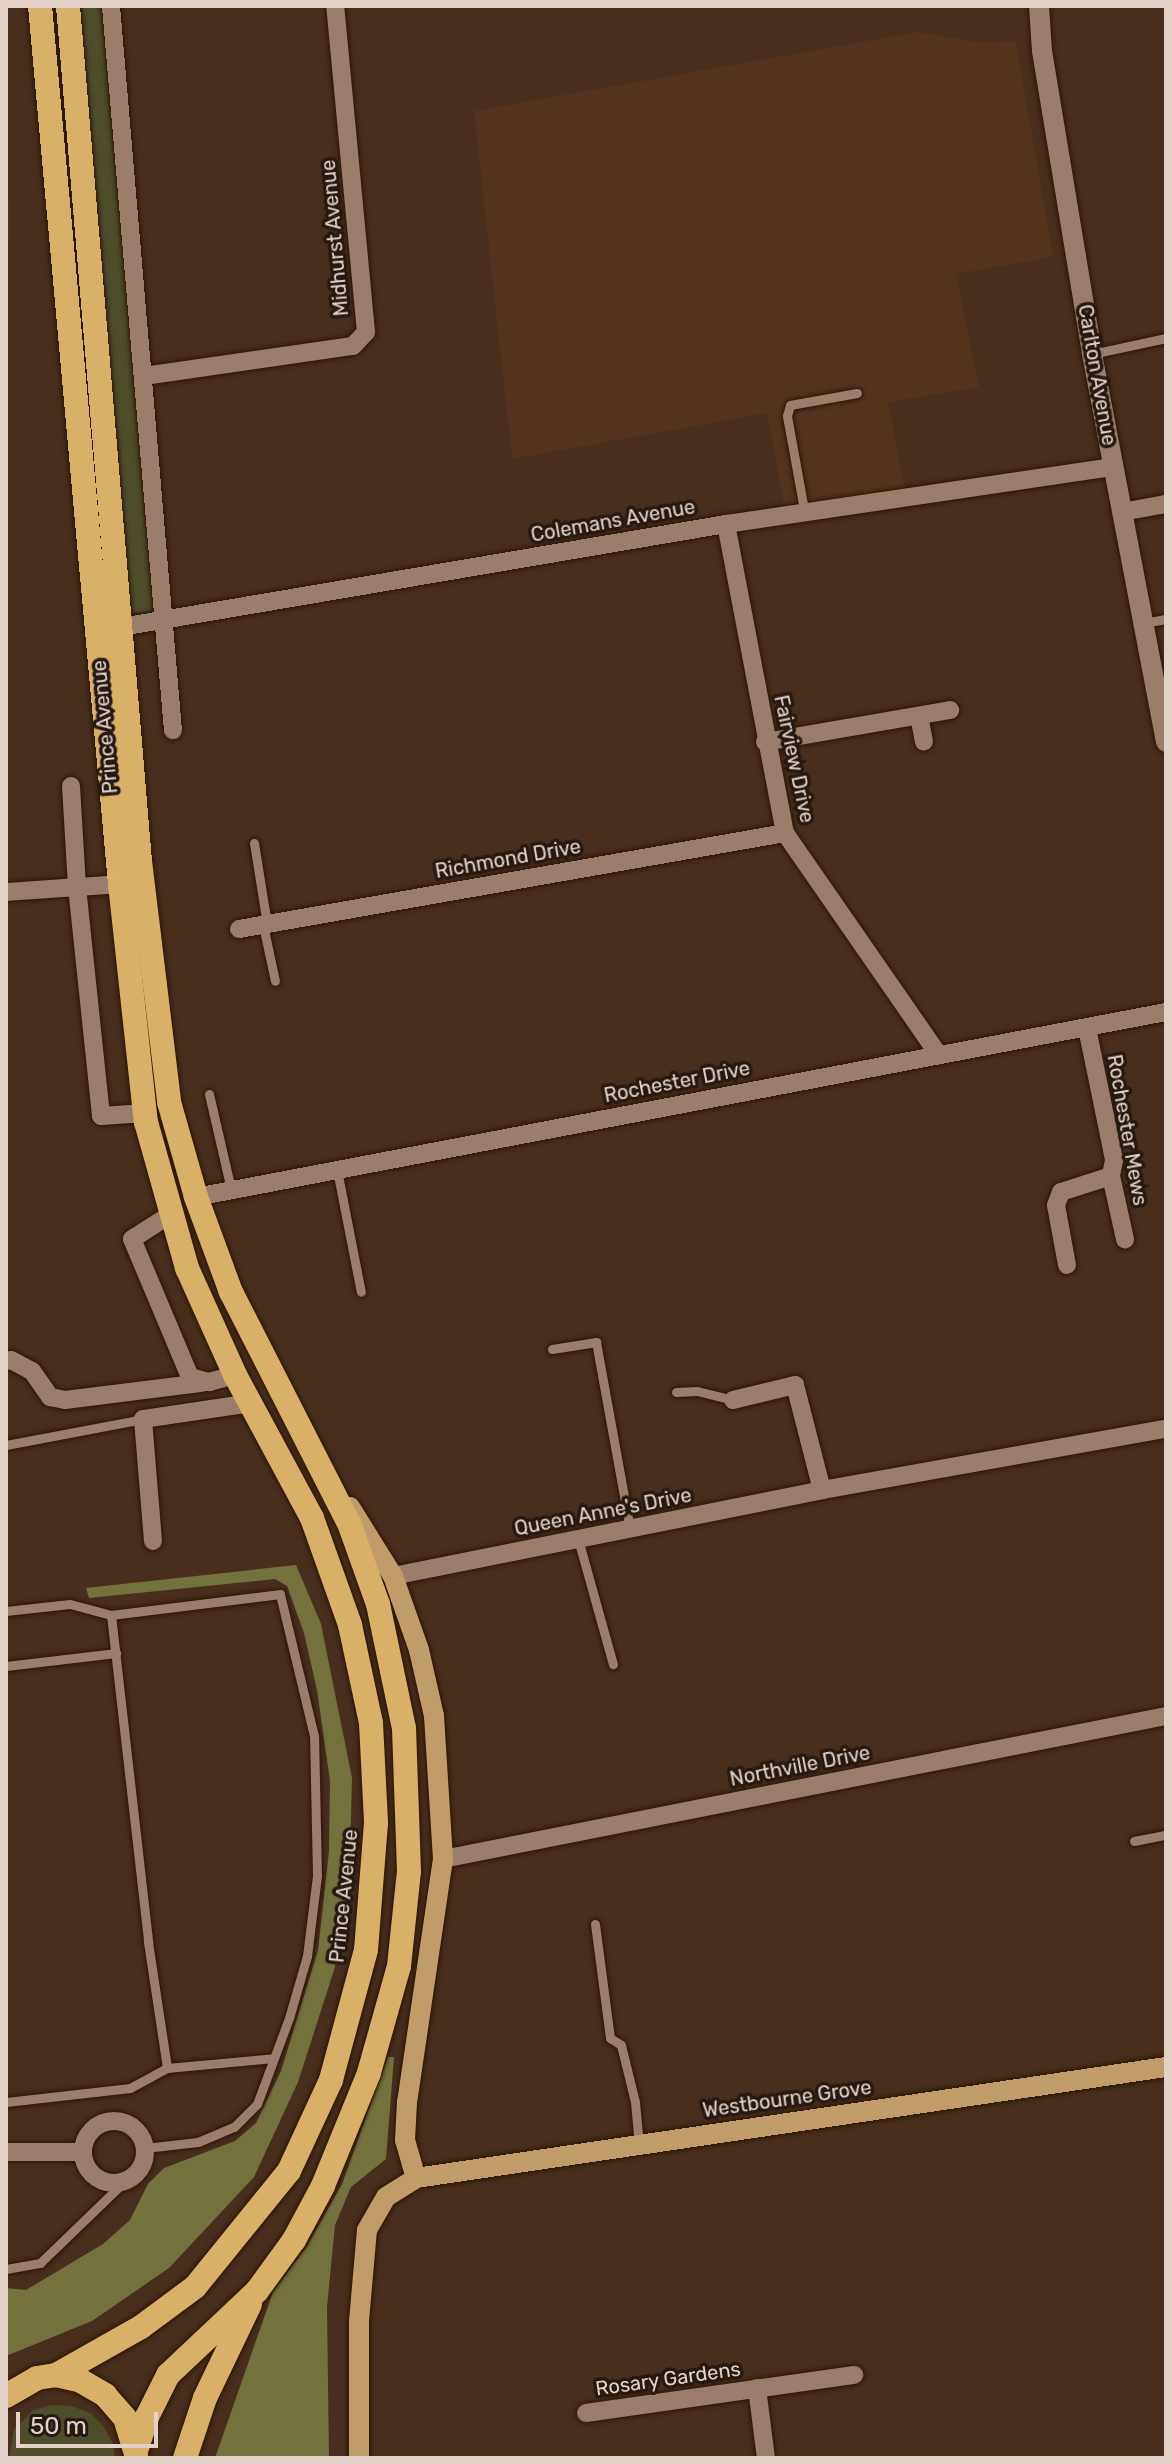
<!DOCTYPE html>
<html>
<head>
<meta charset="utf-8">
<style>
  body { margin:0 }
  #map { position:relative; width:1172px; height:2464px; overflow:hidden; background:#472e1d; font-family:Rubik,sans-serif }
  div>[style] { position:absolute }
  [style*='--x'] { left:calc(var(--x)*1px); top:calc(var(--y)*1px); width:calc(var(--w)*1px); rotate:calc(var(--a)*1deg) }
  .built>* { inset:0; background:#52331e }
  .green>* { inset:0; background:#4d4c2b }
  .forest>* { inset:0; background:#73723d }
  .roads { filter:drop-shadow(0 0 2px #2c1505) drop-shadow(0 0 2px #2c1505) }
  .lane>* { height:9px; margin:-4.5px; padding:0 4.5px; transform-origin:4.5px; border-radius:4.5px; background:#9a7d6a }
  .street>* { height:18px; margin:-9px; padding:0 9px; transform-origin:9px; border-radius:9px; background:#9a7d6a }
  .street>.ring { margin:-9px; padding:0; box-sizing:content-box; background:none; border:18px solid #9a7d6a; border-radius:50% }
  .secondary>* { height:20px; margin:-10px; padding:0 10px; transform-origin:10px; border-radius:10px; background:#9a7d6a }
  .primary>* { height:20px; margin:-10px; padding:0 10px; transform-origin:10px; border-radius:10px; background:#c09c69 }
  .highway>* { height:24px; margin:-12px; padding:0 12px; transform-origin:12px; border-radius:12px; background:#d9b068 }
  span { translate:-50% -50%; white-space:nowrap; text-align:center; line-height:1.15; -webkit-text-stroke:7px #251912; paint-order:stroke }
  .street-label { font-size:20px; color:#e3d2c8 }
  .frame { position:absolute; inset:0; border:8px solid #e3d2c8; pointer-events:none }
  .scale { position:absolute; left:16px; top:2412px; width:142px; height:36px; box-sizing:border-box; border:4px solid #e3d2c8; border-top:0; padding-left:10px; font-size:24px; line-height:28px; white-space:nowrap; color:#e3d2c8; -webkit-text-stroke:6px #251912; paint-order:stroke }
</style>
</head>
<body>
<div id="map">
  <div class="built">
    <i style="clip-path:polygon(917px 32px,976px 42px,1016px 41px,1053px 257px,956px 274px,979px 387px,888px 402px,905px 490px,785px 511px,767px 413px,512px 459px,474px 111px)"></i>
    <i style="clip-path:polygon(6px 144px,11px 239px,6px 240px)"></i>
  </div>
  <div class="green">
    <i style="clip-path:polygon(80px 6px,104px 6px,156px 611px,127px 613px)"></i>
    <i style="clip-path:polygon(52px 2405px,72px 2406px,90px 2413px,104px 2427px,113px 2444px,115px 2458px,9px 2458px,14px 2429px,34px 2410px)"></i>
  </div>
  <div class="forest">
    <i style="clip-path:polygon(296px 1565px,321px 1624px,352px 1778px,349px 1896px,335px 1967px,298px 2082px,254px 2177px,169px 2268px,92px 2321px,6px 2356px,6px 2288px,26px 2290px,103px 2244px,130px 2220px,148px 2184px,164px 2168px,235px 2141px,256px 2123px,281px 2071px,318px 1950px,329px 1851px,330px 1781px,317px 1690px,304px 1633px,287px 1586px,275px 1579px,89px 1598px,86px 1588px)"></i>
    <i style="clip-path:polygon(388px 2057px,394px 2057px,386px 2159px,351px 2187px,335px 2225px,327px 2307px,329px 2458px,215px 2458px,273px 2292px,308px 2245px,342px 2184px)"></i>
  </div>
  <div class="roads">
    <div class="lane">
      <i style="--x:1092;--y:354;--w:76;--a:-12.2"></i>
      <i style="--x:805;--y:515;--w:101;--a:-100.3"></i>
      <i style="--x:787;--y:416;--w:11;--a:-75"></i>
      <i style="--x:790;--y:405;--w:68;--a:-10.2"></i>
      <i style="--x:1143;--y:623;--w:23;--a:-10"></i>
      <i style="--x:254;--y:843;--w:82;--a:80.9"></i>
      <i style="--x:263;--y:925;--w:57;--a:77.9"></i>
      <i style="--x:209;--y:1094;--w:98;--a:77"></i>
      <i style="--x:337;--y:1170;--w:124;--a:78.9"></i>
      <i style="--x:552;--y:1349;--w:45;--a:-9"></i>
      <i style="--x:596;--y:1342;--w:190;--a:79.7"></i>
      <i style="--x:676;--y:1392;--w:21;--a:-3"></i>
      <i style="--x:697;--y:1391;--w:37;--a:14"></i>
      <i style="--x:6;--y:1445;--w:139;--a:-10.7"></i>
      <i style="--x:578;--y:1539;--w:130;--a:74.4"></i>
      <i style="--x:6;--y:1611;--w:64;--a:-6.2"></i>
      <i style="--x:70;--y:1604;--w:42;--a:15"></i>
      <i style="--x:6;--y:1666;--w:111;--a:-6.7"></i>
      <i style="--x:1134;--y:1841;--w:33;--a:-11"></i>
      <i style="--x:595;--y:1924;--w:115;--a:82.5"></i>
      <i style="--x:610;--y:2038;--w:13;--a:32"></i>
      <i style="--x:621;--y:2045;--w:59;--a:76.2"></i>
      <i style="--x:635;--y:2102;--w:44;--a:84.8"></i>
      <i style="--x:6;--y:2102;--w:125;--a:-6.4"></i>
      <i style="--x:130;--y:2088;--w:42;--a:-28.4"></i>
      <i style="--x:167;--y:2068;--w:107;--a:-5.3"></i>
      <i style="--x:145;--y:2148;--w:53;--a:-6.5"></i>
      <i style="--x:198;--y:2142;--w:39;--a:-23"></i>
      <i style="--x:234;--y:2127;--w:33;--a:-45"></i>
      <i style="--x:257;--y:2104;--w:92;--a:-69.6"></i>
      <i style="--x:289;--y:2018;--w:65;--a:-73.8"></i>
      <i style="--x:307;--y:1956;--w:81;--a:-82.9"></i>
      <i style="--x:317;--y:1876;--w:140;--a:-91.2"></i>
      <i style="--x:314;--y:1736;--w:146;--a:-103.5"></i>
      <i style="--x:280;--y:1594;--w:170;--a:172.9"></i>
      <i style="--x:111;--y:1615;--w:329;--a:83.5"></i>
      <i style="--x:148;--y:1942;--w:127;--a:81.4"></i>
      <i style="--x:6;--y:2269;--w:35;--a:-10"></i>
      <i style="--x:40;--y:2263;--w:117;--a:-44"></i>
    </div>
    <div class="street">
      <i style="--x:111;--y:6;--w:727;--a:85.11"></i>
      <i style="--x:144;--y:376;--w:211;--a:-8.2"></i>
      <i style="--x:353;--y:346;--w:19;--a:-47"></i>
      <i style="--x:366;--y:332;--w:327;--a:-95.4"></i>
      <i style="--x:1122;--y:512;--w:45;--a:-10.3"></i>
      <i style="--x:726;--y:524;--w:315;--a:79.2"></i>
      <i style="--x:785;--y:833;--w:270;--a:55.3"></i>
      <i style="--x:121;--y:627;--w:614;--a:-9.66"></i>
      <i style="--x:726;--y:524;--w:391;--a:-8.4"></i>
      <i style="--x:919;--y:716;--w:26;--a:79"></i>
      <i style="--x:765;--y:742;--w:188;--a:-9.8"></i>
      <i style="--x:71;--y:786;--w:101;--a:86.6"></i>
      <i style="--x:77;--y:887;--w:230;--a:84"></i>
      <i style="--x:101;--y:1116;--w:44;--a:-3.9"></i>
      <i style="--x:6;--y:892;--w:114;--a:-4"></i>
      <i style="--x:239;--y:929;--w:554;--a:-9.97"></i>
      <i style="--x:1087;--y:1028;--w:135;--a:78.4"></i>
      <i style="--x:1114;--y:1160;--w:16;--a:101"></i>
      <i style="--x:1111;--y:1176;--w:65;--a:77.5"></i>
      <i style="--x:196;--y:1197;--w:987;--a:-10.8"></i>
      <i style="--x:171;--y:1214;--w:46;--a:147.3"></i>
      <i style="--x:132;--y:1239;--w:150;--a:67.2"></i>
      <i style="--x:190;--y:1377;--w:20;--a:15"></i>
      <i style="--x:209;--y:1382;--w:27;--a:-15"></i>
      <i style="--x:1067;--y:1265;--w:61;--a:-100.4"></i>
      <i style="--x:1056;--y:1205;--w:14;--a:-69"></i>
      <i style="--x:1061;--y:1192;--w:52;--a:-17.7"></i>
      <i style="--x:6;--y:1361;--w:5;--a:-11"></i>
      <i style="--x:11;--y:1360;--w:24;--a:28"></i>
      <i style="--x:32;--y:1371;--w:32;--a:55"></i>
      <i style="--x:50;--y:1397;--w:15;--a:11"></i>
      <i style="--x:65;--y:1400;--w:138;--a:-7.1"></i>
      <i style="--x:733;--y:1400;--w:64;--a:-13.6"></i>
      <i style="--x:795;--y:1385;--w:108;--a:75.6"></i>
      <i style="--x:153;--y:1541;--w:122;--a:-94.7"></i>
      <i style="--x:143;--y:1419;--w:109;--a:-8.4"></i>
      <i style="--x:393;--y:1576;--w:438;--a:-11.3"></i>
      <i style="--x:822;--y:1490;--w:349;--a:-10.1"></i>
      <i style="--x:443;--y:1859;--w:737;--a:-11.19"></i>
      <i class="ring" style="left:83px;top:2121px;width:44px;height:44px"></i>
      <i style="--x:6;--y:2152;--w:77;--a:0"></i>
      <i style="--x:757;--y:2388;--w:71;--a:82.7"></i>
      <i style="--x:586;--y:2413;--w:271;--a:-8.1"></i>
    </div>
    <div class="secondary">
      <i style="--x:1039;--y:6;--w:45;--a:86.2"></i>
      <i style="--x:1042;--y:51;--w:307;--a:80.6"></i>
      <i style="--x:1092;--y:354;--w:395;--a:79.2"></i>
    </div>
    <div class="primary">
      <i style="--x:350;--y:1507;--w:81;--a:58.1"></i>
      <i style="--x:393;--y:1576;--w:78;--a:70.6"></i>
      <i style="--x:419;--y:1650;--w:68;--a:77.2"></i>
      <i style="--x:434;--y:1716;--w:143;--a:86.4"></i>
      <i style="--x:443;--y:1859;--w:246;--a:98.4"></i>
      <i style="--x:407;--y:2102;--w:38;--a:93"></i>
      <i style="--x:405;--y:2140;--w:40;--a:74"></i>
      <i style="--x:359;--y:2458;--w:137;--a:-90"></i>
      <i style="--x:359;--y:2321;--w:91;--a:-85"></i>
      <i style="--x:367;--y:2230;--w:38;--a:-60"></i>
      <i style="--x:386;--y:2197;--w:36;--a:-32"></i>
      <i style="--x:416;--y:2178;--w:758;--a:-8.42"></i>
    </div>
    <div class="highway">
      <i style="--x:40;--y:6;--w:882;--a:84.79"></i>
      <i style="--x:120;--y:884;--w:239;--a:83.8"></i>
      <i style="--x:146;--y:1122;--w:152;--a:74.3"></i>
      <i style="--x:187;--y:1268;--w:117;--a:65.8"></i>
      <i style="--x:235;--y:1375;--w:162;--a:61.7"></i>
      <i style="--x:312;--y:1518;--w:114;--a:70.4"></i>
      <i style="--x:350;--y:1625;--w:100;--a:77.9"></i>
      <i style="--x:371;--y:1723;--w:100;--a:87.1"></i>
      <i style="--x:376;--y:1823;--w:127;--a:94.5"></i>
      <i style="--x:366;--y:1950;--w:135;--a:105.1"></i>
      <i style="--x:331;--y:2080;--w:100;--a:114.8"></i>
      <i style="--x:289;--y:2171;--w:149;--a:129"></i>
      <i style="--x:195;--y:2287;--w:67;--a:143.5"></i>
      <i style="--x:141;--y:2327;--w:98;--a:150.5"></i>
      <i style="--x:68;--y:6;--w:858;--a:85.19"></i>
      <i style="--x:140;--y:861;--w:243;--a:83.1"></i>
      <i style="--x:169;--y:1102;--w:99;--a:74.1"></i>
      <i style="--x:196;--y:1197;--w:101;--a:69.8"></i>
      <i style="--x:231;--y:1292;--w:263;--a:63"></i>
      <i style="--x:350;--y:1526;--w:83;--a:70.3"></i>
      <i style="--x:378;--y:1604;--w:127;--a:78.2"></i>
      <i style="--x:404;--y:1728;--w:143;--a:88"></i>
      <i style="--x:409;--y:1871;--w:96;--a:96"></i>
      <i style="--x:399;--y:1966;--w:111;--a:105.7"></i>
      <i style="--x:369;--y:2073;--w:122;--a:112.2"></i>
      <i style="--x:323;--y:2186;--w:61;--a:118.2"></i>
      <i style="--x:294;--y:2240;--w:63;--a:126"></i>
      <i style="--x:257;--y:2291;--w:122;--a:136.7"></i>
      <i style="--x:168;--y:2375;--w:47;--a:116.6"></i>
      <i style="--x:147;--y:2417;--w:35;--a:108"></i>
      <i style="--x:6;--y:2396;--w:36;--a:-30"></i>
      <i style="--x:37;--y:2378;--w:19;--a:-9"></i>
      <i style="--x:56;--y:2375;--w:26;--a:13"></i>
      <i style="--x:81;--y:2381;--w:28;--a:30"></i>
      <i style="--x:105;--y:2395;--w:30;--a:49"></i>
      <i style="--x:125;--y:2418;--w:38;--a:73"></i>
      <i style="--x:185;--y:2458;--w:63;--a:-71.6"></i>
      <i style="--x:205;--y:2398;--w:104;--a:-64.4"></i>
    </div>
  </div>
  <div class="street-label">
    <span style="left:335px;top:238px;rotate:-95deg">Midhurst Avenue</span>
    <span style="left:1097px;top:375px;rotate:80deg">Carlton Avenue</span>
    <span style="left:613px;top:521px;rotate:-10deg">Colemans Avenue</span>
    <span style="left:105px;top:727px;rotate:-95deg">Prince Avenue</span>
    <span style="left:794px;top:759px;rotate:78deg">Fairview Drive</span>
    <span style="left:508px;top:859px;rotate:-10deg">Richmond Drive</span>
    <span style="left:677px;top:1082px;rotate:-11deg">Rochester Drive</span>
    <span style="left:1127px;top:1130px;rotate:80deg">Rochester Mews</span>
    <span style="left:603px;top:1512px;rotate:-11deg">Queen Anne's Drive</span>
    <span style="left:800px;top:1766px;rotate:-11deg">Northville Drive</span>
    <span style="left:344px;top:1896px;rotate:-84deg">Prince Avenue</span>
    <span style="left:787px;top:2099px;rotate:-8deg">Westbourne Grove</span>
    <span style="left:668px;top:2379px;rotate:-8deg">Rosary Gardens</span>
  </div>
  <div class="frame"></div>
  <div class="scale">50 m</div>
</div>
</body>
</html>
